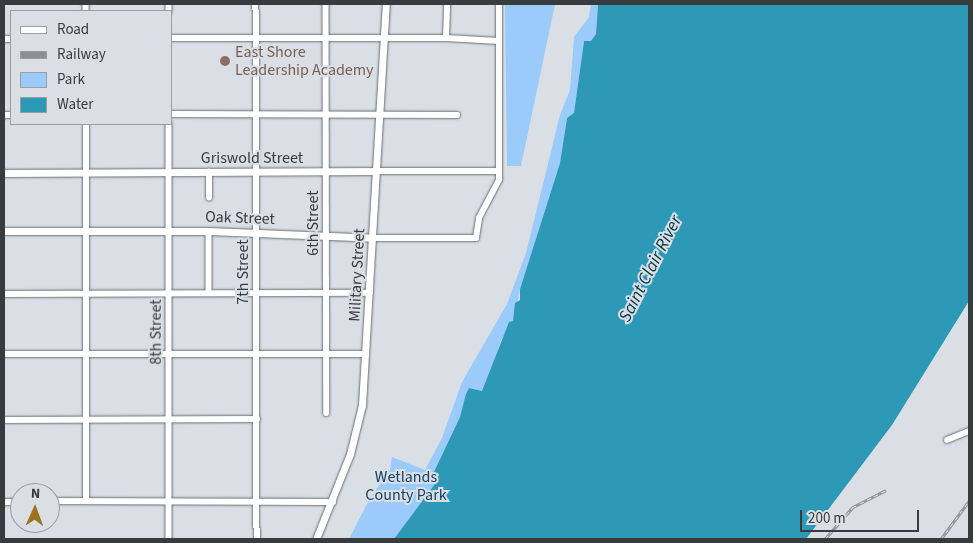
<!DOCTYPE html>
<html>
<head>
<meta charset="utf-8">
<style>
  body { margin:0 }
  #map { position:relative; width:973px; height:543px; overflow:hidden; background:#d9dfe5; font-family:"Source Sans 3",sans-serif }
  div>[style] { position:absolute }
  [style*='--x'] { left:calc(var(--x)*1px); top:calc(var(--y)*1px); width:calc(var(--w)*1px); rotate:calc(var(--a)*1deg) }
  .green>* { inset:0; background:#9bcbfa }
  .water>* { inset:0; background:#2e99b7 }
  .roads { filter:drop-shadow(0 0 1px #696e73) drop-shadow(0 0 1px #696e73) }
  .minor>* { height:5.5px; margin:-2.75px; padding:0 2.75px; transform-origin:2.75px; border-radius:2.75px; background:#fff }
  .major>* { height:7px; margin:-3.5px; padding:0 3.5px; transform-origin:3.5px; border-radius:3.5px; background:#fff }
  .rail>* { height:3px; margin-top:-1.5px; transform-origin:0; background:repeating-linear-gradient(90deg,#d9dfe5 0 4px,#8a8f93 0 8px); box-sizing:border-box; border-block:1px solid #8a8f93 }
  .dots>* { width:14px; height:14px; translate:-50% -50%; box-sizing:border-box; border:2px solid #d9dfe5; border-radius:50% }
  span { translate:-50% -50%; white-space:nowrap; text-align:center; line-height:1.15; -webkit-text-stroke:4px #d9dfe5; paint-order:stroke }
  .education-label { font-size:16px; color:#785e54 }
  .left { translate:0 -50%; text-align:left }
  .street-label { font-size:16px; color:#393c3e }
  .park-label { font-size:16px; color:#154166 }
  .water-label { font-size:18px; color:#033441; font-style:italic }
  .frame { position:absolute; inset:0; border:5px solid #393c3e; pointer-events:none }
  .legend { position:absolute; left:10px; top:10px; width:162px; height:115px; box-sizing:border-box; background:#d9dfe5; border:1px solid #999ea2; margin:0; padding:6px 9px; list-style:none; font-size:15px; color:#393c3e }
  .legend li { display:flex; align-items:center; gap:10px; height:25px }
  .legend b { width:25px; border:1px solid #999ea2 }
  .north { position:absolute; left:10px; top:483px; width:50px; height:50px; box-sizing:border-box; background:#d9dfe5; border:1px solid #999ea2; border-radius:50%; rotate:2deg; font-size:14px; font-weight:700; line-height:20px; text-align:center; color:#393c3e }
  .north::after { content:''; display:block; margin:auto; width:18px; height:22px; background:#9c7120; clip-path:polygon(50% 0,100% 100%,50% 72%,0 100%) }
  .scale { position:absolute; left:800px; top:510px; width:119px; height:22px; box-sizing:border-box; border:2px solid #393c3e; border-top:0; padding-left:6px; font-size:15px; line-height:18px; white-space:nowrap; color:#393c3e; -webkit-text-stroke:4px #d9dfe5; paint-order:stroke }
</style>
</head>
<body>
<div id="map">
  <div class="green">
    <i style="clip-path:polygon(505px 4px,555px 4px,521px 166px,507px 166px)"></i>
    <i style="clip-path:polygon(591px 4px,598px 4px,596px 34px,592px 41px,584px 41px,574px 114px,567px 118px,560px 163px,520px 289px,514px 321px,501px 340px,490px 376px,482px 391px,469px 388px,460px 417px,432px 476px,437px 481px,394px 539px,349px 539px,370px 498px,390px 470px,392px 457px,425px 470px,442px 438px,462px 382px,507px 304px,526px 253px,560px 115px,570px 90px,574px 37px,589px 17px)"></i>
  </div>
  <div class="water">
    <i style="clip-path:polygon(598px 4px,969px 4px,969px 301px,892px 425px,806px 539px,394px 539px,437px 481px,432px 476px,460px 417px,466px 394px,469px 388px,482px 391px,509px 322px,513px 321px,515px 303px,520px 300px,520px 289px,560px 163px,567px 118px,574px 113px,584px 41px,591px 41px,596px 34px)"></i>
  </div>
  <div class="roads">
    <div class="minor">
      <i style="--x:86;--y:4;--w:7;--a:90"></i>
      <i style="--x:169;--y:4;--w:7;--a:90"></i>
      <i style="--x:256;--y:4;--w:535;--a:89.89"></i>
      <i style="--x:326;--y:4;--w:409;--a:89.9"></i>
      <i style="--x:171;--y:38;--w:275;--a:0"></i>
      <i style="--x:446;--y:38;--w:53;--a:3.2"></i>
      <i style="--x:446;--y:38;--w:34;--a:-88"></i>
      <i style="--x:4;--y:39;--w:7;--a:0"></i>
      <i style="--x:171;--y:114;--w:286;--a:0.2"></i>
      <i style="--x:4;--y:115;--w:7;--a:0"></i>
      <i style="--x:169;--y:124;--w:415;--a:90"></i>
      <i style="--x:376;--y:171;--w:123;--a:0"></i>
      <i style="--x:209;--y:198;--w:26;--a:-90"></i>
      <i style="--x:209;--y:231;--w:62;--a:90"></i>
      <i style="--x:373;--y:238;--w:103;--a:0"></i>
      <i style="--x:476;--y:238;--w:20;--a:-81"></i>
      <i style="--x:479;--y:218;--w:43;--a:-62.2"></i>
      <i style="--x:499;--y:180;--w:176;--a:-90"></i>
      <i style="--x:4;--y:294;--w:366;--a:-0.2"></i>
      <i style="--x:4;--y:354;--w:362;--a:0"></i>
      <i style="--x:4;--y:420;--w:253;--a:-0.2"></i>
      <i style="--x:947;--y:440;--w:24;--a:-22"></i>
      <i style="--x:50;--y:501;--w:283;--a:0.2"></i>
      <i style="--x:86;--y:501;--w:377;--a:-90"></i>
      <i style="--x:4;--y:502;--w:16;--a:0"></i>
    </div>
    <div class="major">
      <i style="--x:4;--y:173;--w:372;--a:-0.3"></i>
      <i style="--x:4;--y:231;--w:205;--a:0"></i>
      <i style="--x:209;--y:231;--w:164;--a:2.4"></i>
      <i style="--x:316;--y:539;--w:92;--a:-68.2"></i>
      <i style="--x:350;--y:454;--w:50;--a:-76.2"></i>
      <i style="--x:362;--y:405;--w:402;--a:-86.6"></i>
    </div>
  </div>
  <div class="rail">
    <i style="--x:825;--y:539;--w:43;--a:-48.8"></i>
    <i style="--x:853;--y:507;--w:37;--a:-27"></i>
    <i style="--x:941;--y:539;--w:47;--a:-53.6"></i>
  </div>
  <div class="dots">
    <i style="left:225px;top:61px;background:#8d6e63"></i>
  </div>
  <div class="education-label">
    <span class="left" style="left:235px;top:61px">East Shore<br>Leadership Academy</span>
  </div>
  <div class="street-label">
    <span style="left:252px;top:158px">Griswold Street</span>
    <span style="left:240px;top:218px;rotate:2deg">Oak Street</span>
    <span style="left:313px;top:223px;rotate:-90deg">6th Street</span>
    <span style="left:243px;top:272px;rotate:-90deg">7th Street</span>
    <span style="left:357px;top:275px;rotate:-87deg">Military Street</span>
    <span style="left:156px;top:332px;rotate:-90deg">8th Street</span>
  </div>
  <div class="park-label">
    <span style="left:406px;top:486px">Wetlands<br>County Park</span>
  </div>
  <div class="water-label">
    <span style="left:651px;top:269px;rotate:-63deg">Saint Clair River</span>
  </div>
  <div class="frame"></div>
  <ul class="legend">
  <li><b style="height:6px;background:#fff"></b>Road</li>
  <li><b style="height:6px;background:#8a8f93"></b>Railway</li>
  <li><b style="height:14px;background:#9bcbfa"></b>Park</li>
  <li><b style="height:14px;background:#2e99b7"></b>Water</li>
  </ul>
  <div class="north">N</div>
  <div class="scale">200 m</div>
</div>
</body>
</html>
